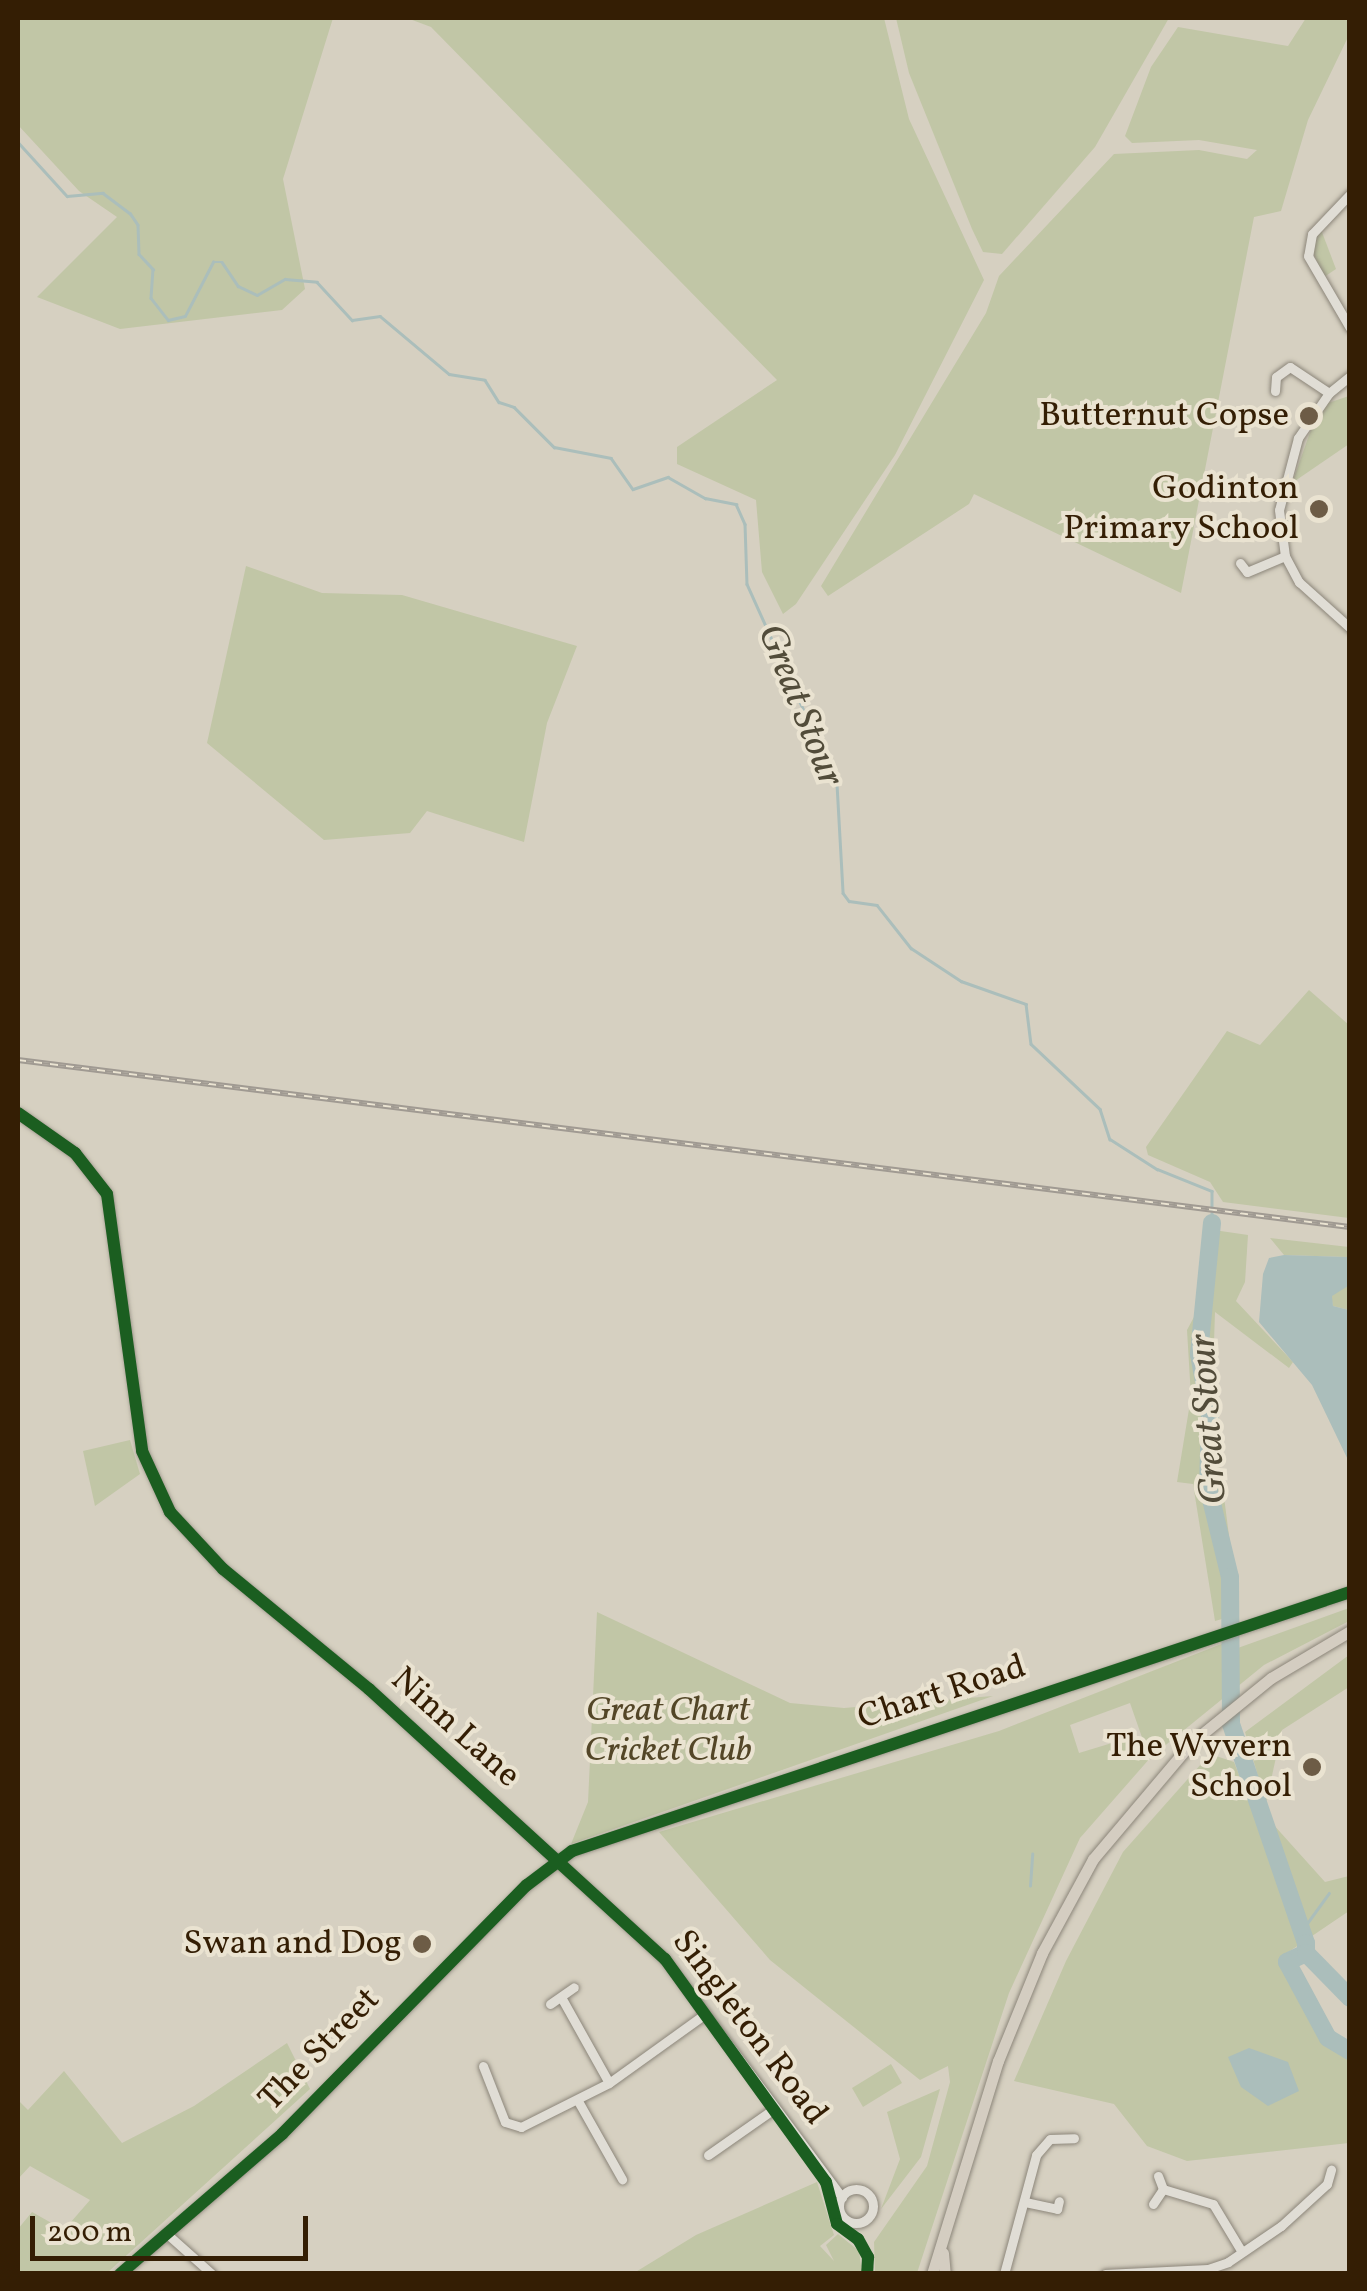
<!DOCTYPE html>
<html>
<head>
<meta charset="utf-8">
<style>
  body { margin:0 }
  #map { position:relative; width:1367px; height:2291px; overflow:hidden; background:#d6d0c1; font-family:Vollkorn,serif }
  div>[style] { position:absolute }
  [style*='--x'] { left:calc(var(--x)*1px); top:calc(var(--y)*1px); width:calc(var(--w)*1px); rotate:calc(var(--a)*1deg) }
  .green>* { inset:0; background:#c1c6a6 }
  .water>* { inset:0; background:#abbebb }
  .stream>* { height:2.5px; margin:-1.25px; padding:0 1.25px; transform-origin:1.25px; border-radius:1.25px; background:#abbebb }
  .river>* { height:18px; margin:-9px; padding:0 9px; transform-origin:9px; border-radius:9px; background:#abbebb }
  .roads { filter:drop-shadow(0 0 2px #8c867a) drop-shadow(0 0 2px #8c867a) }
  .minor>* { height:9px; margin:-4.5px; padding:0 4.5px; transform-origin:4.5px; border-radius:4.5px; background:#e0ddd5 }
  .minor>.ring { margin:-4.5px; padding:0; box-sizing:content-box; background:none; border:9px solid #e0ddd5; border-radius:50% }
  .major>* { height:11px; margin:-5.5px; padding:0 5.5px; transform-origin:5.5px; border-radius:5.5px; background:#d4cdc1 }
  .rail>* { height:6px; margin-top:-3px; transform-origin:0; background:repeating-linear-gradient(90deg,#eae3d1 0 8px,#a09a92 0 16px); box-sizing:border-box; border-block:2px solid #a09a92 }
  .cycleway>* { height:12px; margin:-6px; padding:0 6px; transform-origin:6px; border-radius:6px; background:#1b5e20 }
  .dots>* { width:28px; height:28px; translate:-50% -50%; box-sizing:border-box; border:5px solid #eae3d1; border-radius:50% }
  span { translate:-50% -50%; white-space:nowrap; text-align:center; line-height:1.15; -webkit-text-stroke:8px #eae3d1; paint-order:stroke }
  .poi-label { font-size:35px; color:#341e04 }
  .right { translate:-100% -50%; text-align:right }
  .street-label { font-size:35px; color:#341e04 }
  .park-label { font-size:35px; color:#534627; font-style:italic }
  .water-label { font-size:38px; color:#524c3a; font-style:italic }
  .frame { position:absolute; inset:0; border:20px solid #341e04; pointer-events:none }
  .scale { position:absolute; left:30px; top:2216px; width:278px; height:45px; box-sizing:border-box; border:5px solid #341e04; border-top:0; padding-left:12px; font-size:30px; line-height:35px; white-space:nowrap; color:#341e04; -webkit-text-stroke:8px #eae3d1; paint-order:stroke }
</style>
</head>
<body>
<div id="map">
  <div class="green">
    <i style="clip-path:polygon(18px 18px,333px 18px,283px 179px,305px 289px,282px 310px,120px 329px,37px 297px,117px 217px,79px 191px,18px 125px)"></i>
    <i style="clip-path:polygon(407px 18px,884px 18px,909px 119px,984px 280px,895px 455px,796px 604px,783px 614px,762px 572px,756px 500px,677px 464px,677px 447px,777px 380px,431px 27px)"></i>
    <i style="clip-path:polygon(896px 18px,1169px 18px,1095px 147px,1002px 254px,983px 252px,972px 229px,909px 73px)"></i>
    <i style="clip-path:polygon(1306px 18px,1349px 18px,1349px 35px,1308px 120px,1281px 211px,1254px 217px,1181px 593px,974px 494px,969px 504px,828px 596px,821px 586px,986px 313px,999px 276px,1114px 154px,1199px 150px,1247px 159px,1257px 150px,1199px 140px,1132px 143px,1125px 136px,1151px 67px,1178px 27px,1288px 46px)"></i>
    <i style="clip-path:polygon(1320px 227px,1336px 269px,1324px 277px,1312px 250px)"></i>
    <i style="clip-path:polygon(1349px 396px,1349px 444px,1292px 483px,1313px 424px,1328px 403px)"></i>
    <i style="clip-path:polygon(246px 566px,322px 593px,402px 595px,577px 646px,547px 723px,524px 842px,427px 811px,410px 833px,324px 840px,207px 743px)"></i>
    <i style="clip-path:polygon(1309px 990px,1349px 1025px,1349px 1218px,1223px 1202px,1210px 1182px,1148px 1155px,1146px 1147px,1227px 1031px,1260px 1045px)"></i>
    <i style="clip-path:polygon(1207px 1229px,1248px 1235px,1245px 1282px,1236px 1301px,1293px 1362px,1289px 1368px,1215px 1312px,1212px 1403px,1239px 1614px,1215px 1621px,1193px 1484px,1177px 1482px,1191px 1397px,1187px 1330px,1202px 1302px)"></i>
    <i style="clip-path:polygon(1270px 1238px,1349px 1247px,1349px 1310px,1333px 1306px,1331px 1296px,1348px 1257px,1284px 1255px)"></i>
    <i style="clip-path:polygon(130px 1440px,140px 1474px,95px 1506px,83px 1451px)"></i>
    <i style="clip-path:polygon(evenodd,1349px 1608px,1349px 1621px,1264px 1665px,1151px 1757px,1080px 1838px,1009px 1993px,917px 2273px,875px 2273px,874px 2242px,927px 2166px,950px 2082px,948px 2066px,920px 2080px,770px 1960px,659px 1832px,999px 1731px,1224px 1643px,1235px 1649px,1349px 1608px,1130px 1703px,1145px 1746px,1138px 1747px,1135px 1736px,1079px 1753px,1070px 1725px,1130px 1703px)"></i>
    <i style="clip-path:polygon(597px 1612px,790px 1703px,844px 1708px,993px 1696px,571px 1844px,588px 1802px)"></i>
    <i style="clip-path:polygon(1349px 1655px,1349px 1687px,1282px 1730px,1266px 1803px,1245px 1732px)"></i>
    <i style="clip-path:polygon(1210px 1754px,1234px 1762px,1255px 1815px,1264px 1814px,1325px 1882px,1349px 1876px,1349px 1911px,1281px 1957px,1315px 2029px,1349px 2059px,1349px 2143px,1187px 2161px,1147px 2146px,1114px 2104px,1014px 2081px,1066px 1961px,1123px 1852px)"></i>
    <i style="clip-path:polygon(287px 2043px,310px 2089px,107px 2273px,18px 2273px,18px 2229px,32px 2212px,64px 2230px,90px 2200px,30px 2166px,18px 2179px,18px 2100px,28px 2110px,64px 2071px,122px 2143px,194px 2106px)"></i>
    <i style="clip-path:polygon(891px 2064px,902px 2083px,863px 2107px,852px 2088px)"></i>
    <i style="clip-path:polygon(940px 2089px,921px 2157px,881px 2209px,900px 2159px,887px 2112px)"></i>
    <i style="clip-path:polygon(817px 2182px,834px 2235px,820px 2246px,834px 2261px,826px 2245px,838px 2234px,859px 2251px,862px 2273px,634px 2273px,696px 2235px)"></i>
  </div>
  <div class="water">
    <i style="clip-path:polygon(1284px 1255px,1348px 1257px,1348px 1286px,1332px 1296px,1333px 1306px,1349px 1310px,1349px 1462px,1312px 1385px,1259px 1322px,1263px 1274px,1269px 1258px)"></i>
    <i style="clip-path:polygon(1249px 2048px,1288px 2062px,1299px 2091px,1268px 2106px,1241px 2087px,1228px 2057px)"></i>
  </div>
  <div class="stream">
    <i style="--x:18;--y:142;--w:73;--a:47.8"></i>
    <i style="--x:67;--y:196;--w:36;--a:-5"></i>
    <i style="--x:103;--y:193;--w:34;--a:37"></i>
    <i style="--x:130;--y:213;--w:14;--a:56"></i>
    <i style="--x:138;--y:225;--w:29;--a:88"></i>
    <i style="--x:139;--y:254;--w:21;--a:47"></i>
    <i style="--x:153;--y:269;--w:29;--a:94"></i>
    <i style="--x:151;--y:298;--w:28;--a:52"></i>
    <i style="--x:168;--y:320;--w:17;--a:-13"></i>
    <i style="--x:185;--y:316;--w:61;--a:-62.6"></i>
    <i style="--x:213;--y:262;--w:9;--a:0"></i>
    <i style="--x:222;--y:262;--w:29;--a:56"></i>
    <i style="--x:238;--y:286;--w:21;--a:25"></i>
    <i style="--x:257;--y:295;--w:32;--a:-30"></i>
    <i style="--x:285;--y:279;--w:32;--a:5"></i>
    <i style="--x:317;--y:282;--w:52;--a:47.4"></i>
    <i style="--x:352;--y:320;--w:28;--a:-8"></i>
    <i style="--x:380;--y:316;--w:90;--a:40"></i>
    <i style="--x:449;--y:374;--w:36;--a:9"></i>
    <i style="--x:485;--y:380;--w:26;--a:58"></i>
    <i style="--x:499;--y:402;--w:16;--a:18"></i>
    <i style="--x:514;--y:407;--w:57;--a:45"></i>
    <i style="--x:554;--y:447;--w:58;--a:10.9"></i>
    <i style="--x:611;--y:458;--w:38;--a:55"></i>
    <i style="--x:633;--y:489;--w:37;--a:-19"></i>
    <i style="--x:668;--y:477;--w:43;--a:29.6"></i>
    <i style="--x:705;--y:498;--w:32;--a:11"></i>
    <i style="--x:736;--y:504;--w:22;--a:66"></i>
    <i style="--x:745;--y:524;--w:60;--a:88.1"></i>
    <i style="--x:747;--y:584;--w:219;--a:65.8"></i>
    <i style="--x:837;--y:784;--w:109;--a:86.8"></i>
    <i style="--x:843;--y:893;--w:10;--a:53"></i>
    <i style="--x:849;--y:901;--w:28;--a:8"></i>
    <i style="--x:877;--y:905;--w:55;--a:51.7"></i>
    <i style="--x:911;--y:948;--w:60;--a:33.4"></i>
    <i style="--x:961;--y:981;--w:69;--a:19.5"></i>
    <i style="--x:1026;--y:1004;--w:40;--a:82.9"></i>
    <i style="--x:1031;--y:1044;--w:95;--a:43.3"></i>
    <i style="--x:1100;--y:1109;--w:32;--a:72"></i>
    <i style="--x:1110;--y:1139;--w:56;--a:32.6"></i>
    <i style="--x:1157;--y:1169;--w:59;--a:21.8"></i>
    <i style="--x:1212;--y:1191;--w:32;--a:90"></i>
    <i style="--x:1030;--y:1886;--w:32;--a:-86"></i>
    <i style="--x:1306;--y:1943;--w:14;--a:-102"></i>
    <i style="--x:1303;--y:1929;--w:44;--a:-54.2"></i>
  </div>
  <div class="river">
    <i style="--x:1212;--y:1223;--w:132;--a:95.7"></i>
    <i style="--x:1199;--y:1354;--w:63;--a:79.9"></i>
    <i style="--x:1210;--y:1416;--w:71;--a:91.6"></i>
    <i style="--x:1208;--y:1487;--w:93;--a:76.3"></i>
    <i style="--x:1230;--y:1577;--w:147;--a:89.6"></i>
    <i style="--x:1231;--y:1724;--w:231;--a:71.1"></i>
    <i style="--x:1306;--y:1943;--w:10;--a:90"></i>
    <i style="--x:1306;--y:1953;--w:21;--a:155"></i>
    <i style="--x:1287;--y:1962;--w:86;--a:61.7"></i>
    <i style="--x:1328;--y:2038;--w:26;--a:31"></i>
    <i style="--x:1306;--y:1953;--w:63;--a:45.6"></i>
  </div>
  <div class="roads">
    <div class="minor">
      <i style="--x:1350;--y:194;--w:55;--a:133.5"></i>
      <i style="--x:1312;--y:234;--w:22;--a:100"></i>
      <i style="--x:1308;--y:256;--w:83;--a:59.7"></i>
      <i style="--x:1350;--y:376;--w:27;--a:141"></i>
      <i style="--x:1329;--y:393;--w:55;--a:124.6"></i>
      <i style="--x:1298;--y:438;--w:74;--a:104.8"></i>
      <i style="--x:1279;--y:510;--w:46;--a:82.6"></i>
      <i style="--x:1285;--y:556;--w:30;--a:62"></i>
      <i style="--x:1299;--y:582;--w:69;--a:42"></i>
      <i style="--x:1275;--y:391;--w:14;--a:-86"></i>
      <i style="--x:1276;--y:377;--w:17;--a:-36"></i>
      <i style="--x:1290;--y:367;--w:47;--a:33.7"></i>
      <i style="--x:1240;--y:563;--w:11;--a:52"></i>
      <i style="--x:1247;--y:572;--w:41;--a:-22.8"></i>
      <i style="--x:18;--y:1113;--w:70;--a:35.1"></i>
      <i style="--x:75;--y:1153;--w:52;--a:52"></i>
      <i style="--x:107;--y:1194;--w:259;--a:82.2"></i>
      <i style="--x:142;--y:1451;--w:67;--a:65.3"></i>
      <i style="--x:170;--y:1512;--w:78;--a:47.1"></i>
      <i style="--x:223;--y:1569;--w:189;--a:39.4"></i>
      <i style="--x:369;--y:1689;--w:401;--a:42.4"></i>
      <i style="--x:665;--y:1959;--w:297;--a:53.4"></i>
      <i style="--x:561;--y:1997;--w:98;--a:60.8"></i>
      <i style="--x:550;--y:2004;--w:29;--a:-35"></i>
      <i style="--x:483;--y:2066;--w:60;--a:68.6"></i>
      <i style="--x:505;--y:2122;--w:17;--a:17"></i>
      <i style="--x:521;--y:2127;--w:98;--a:-26.6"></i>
      <i style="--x:609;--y:2083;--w:118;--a:-35.7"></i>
      <i style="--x:578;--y:2101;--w:90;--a:60.6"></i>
      <i style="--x:708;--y:2155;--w:82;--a:-35"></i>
      <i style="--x:1163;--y:2189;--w:52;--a:16.7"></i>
      <i style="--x:1213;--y:2204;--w:56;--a:58.9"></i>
      <i class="ring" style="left:839px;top:2189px;width:25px;height:25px"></i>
      <i style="--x:1025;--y:2202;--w:33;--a:12"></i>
      <i style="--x:1057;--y:2209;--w:8;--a:-76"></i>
      <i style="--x:1153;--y:2204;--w:18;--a:-56"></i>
      <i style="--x:1163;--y:2189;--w:14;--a:-111"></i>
      <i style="--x:166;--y:2233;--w:62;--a:41.7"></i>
      <i style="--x:120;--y:2274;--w:214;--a:-40.8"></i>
      <i style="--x:282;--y:2134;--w:349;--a:-45.5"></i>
      <i style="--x:527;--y:1885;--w:56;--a:-37.1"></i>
      <i style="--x:572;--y:1851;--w:820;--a:-18.41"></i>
      <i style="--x:1004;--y:2274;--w:123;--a:-74.9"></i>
      <i style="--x:1036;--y:2155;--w:21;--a:-49"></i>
      <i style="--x:1050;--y:2139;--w:24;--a:-2"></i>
      <i style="--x:1105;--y:2274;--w:103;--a:-2.8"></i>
      <i style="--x:1208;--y:2269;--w:21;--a:-19"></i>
      <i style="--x:1228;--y:2262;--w:64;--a:-34.2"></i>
      <i style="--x:1281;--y:2226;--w:62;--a:-42.4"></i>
      <i style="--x:1327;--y:2184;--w:15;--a:-74"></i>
    </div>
    <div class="major">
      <i style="--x:943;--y:2253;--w:21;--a:85"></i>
      <i style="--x:932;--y:2274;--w:223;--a:-72.8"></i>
      <i style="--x:998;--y:2061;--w:117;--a:-67.8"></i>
      <i style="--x:1042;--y:1953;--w:107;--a:-61.5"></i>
      <i style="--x:1093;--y:1859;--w:152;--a:-49.8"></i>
      <i style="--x:1191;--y:1743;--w:103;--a:-39.1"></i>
      <i style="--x:1271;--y:1678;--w:92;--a:-30.7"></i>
    </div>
  </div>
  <div class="rail">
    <i style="--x:18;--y:1060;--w:1342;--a:7.15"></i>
  </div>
  <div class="cycleway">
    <i style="--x:18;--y:1113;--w:70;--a:35.1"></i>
    <i style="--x:75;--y:1153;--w:52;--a:52"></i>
    <i style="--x:107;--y:1194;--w:259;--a:82.2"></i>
    <i style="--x:142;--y:1451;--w:67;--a:65.3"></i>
    <i style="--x:170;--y:1512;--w:78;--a:47.1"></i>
    <i style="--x:223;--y:1569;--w:189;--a:39.4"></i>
    <i style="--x:369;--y:1689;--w:401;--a:42.4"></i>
    <i style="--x:665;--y:1959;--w:275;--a:54.2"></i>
    <i style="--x:826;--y:2182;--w:43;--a:75.3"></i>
    <i style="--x:837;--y:2224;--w:26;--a:36"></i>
    <i style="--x:858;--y:2239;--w:21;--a:61"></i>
    <i style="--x:868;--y:2257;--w:17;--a:93"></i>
    <i style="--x:120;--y:2274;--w:214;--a:-40.8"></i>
    <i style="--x:282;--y:2134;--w:349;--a:-45.5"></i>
    <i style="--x:527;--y:1885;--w:56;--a:-37.1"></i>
    <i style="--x:572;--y:1851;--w:820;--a:-18.41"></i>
  </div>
  <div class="dots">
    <i style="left:1309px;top:416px;background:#6d5c46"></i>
    <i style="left:1319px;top:509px;background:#6d5c46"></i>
    <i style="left:1312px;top:1767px;background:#6d5c46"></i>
    <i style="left:422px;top:1944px;background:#6d5c46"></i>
  </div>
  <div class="poi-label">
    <span class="right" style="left:1289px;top:416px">Butternut Copse</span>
    <span class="right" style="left:1299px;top:509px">Godinton<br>Primary School</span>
    <span class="right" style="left:1292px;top:1767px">The Wyvern<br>School</span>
    <span class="right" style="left:402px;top:1944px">Swan and Dog</span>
  </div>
  <div class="street-label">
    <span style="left:942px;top:1693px;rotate:-18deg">Chart Road</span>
    <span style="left:455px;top:1728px;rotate:42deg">Ninn Lane</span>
    <span style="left:749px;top:2028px;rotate:53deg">Singleton Road</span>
    <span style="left:320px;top:2050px;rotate:-46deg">The Street</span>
  </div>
  <div class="park-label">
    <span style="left:668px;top:1731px">Great Chart<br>Cricket Club</span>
  </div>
  <div class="water-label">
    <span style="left:799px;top:706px;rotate:68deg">Great Stour</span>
    <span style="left:1210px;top:1419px;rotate:-94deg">Great Stour</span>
  </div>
  <div class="frame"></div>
  <div class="scale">200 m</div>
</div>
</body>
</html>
